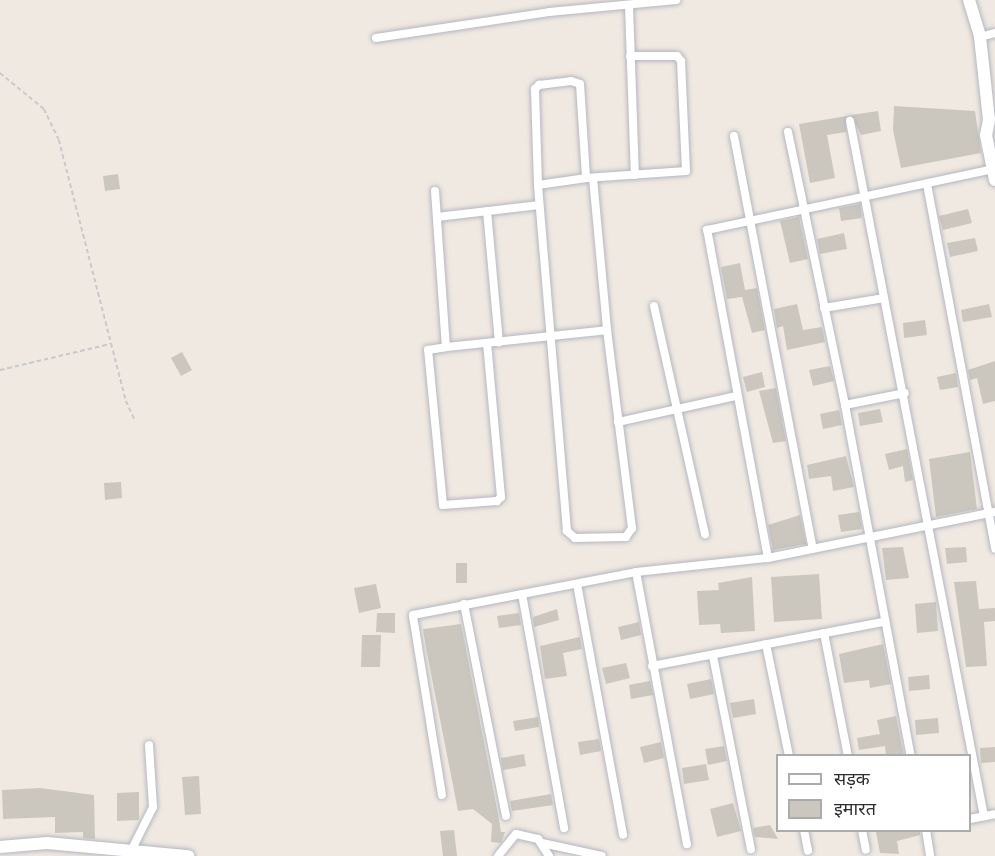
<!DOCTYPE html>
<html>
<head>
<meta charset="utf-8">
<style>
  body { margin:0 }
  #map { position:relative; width:995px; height:856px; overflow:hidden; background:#efe9e1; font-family:"PT Sans Narrow","Noto Sans Devanagari",sans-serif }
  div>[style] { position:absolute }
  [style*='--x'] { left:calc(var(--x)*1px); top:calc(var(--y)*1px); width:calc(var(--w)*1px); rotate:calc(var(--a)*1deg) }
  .building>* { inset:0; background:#cbc7bf }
  .path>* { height:1.5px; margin-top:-0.75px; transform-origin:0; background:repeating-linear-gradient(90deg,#c9c9c9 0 4.5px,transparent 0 7.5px) }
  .roads { filter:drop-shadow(0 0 2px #b4b7c1) drop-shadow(0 0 2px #b4b7c1) }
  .street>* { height:8px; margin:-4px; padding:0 4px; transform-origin:4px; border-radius:4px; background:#fff }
  .secondary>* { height:12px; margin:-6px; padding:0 6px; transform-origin:6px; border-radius:6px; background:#fff }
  span { translate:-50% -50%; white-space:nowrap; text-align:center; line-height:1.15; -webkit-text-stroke:4.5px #fff; paint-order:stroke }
  .legend { position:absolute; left:776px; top:754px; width:195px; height:78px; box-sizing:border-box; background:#fff; border:2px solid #ababab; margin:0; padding:8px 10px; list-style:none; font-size:18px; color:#2e2e2e }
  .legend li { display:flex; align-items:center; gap:12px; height:30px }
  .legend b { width:30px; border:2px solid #ababab }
</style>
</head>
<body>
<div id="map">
  <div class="building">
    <i style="clip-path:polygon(894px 106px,975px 111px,981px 153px,901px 168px,893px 130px)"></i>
    <i style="clip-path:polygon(878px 111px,881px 131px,861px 135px,851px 115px)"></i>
    <i style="clip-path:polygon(847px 116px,846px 132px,827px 135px,835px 178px,810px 183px,799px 124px)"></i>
    <i style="clip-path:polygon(118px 174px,120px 189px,105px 191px,103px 176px)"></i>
    <i style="clip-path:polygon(860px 204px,862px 218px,841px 221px,839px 208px)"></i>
    <i style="clip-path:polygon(968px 209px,972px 223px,943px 230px,939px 216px)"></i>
    <i style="clip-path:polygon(799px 217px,808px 259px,790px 263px,780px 221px)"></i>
    <i style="clip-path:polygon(844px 233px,847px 249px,820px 254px,817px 239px)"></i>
    <i style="clip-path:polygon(975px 238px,978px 251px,950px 257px,947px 243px)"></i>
    <i style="clip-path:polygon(740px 263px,745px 290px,757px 288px,765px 330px,752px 333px,742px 297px,727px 299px,721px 267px)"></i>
    <i style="clip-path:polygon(797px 304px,803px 330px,822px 327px,825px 342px,787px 350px,783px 326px,777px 328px,774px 309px)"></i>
    <i style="clip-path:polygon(989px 304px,992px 317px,963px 322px,961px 310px)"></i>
    <i style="clip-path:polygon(925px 320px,927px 335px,904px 338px,903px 323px)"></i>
    <i style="clip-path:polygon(182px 352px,192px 370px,181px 376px,171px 358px)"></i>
    <i style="clip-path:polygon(995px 361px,995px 401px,983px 404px,977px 378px,970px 380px,968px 370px)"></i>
    <i style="clip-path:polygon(830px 366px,834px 381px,813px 386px,809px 370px)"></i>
    <i style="clip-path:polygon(762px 372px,765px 387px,747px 392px,743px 377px)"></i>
    <i style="clip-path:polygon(956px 373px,958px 387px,940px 390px,937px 377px)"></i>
    <i style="clip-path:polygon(776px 388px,786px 441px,773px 443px,759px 391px)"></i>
    <i style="clip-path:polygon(880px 409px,883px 422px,860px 426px,858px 413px)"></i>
    <i style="clip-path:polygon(839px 410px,842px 425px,823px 429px,820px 414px)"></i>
    <i style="clip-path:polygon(907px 449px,913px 480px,905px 482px,903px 466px,889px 470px,885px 454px)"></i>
    <i style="clip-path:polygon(970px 452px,977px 509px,936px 517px,929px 459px)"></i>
    <i style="clip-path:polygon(846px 456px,854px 487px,833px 491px,831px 476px,809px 479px,807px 465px)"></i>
    <i style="clip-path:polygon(121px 482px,122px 498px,105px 500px,104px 483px)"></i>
    <i style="clip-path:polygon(859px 512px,862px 529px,841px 532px,838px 515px)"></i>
    <i style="clip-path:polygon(800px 515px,806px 544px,773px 550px,768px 525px)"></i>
    <i style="clip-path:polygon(903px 547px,909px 578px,886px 580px,882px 548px)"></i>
    <i style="clip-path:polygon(966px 547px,967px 562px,947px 564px,945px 548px)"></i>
    <i style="clip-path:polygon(456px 563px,467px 563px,467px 583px,456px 583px)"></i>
    <i style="clip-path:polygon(819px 574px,822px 619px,774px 622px,771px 577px)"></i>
    <i style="clip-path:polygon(752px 577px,755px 631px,721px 633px,720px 624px,699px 625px,697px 591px,719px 590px,718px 583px)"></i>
    <i style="clip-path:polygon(976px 581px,979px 609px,995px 608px,995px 621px,984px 622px,987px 666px,966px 667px,954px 582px)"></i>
    <i style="clip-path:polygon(376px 584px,381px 608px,359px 613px,354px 588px)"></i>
    <i style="clip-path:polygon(936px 602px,938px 631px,917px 633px,915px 604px)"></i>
    <i style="clip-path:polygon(557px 609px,559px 620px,534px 627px,533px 617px)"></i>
    <i style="clip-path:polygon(377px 613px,395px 613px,395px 633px,376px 632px)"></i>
    <i style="clip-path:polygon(519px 613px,521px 625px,499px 628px,497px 616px)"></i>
    <i style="clip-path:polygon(639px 622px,641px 635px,621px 640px,618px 627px)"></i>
    <i style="clip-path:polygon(461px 624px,498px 814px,501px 832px,505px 832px,501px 843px,491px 842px,492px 824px,473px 809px,458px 811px,426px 648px,423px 629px)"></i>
    <i style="clip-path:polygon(362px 635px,381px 635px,380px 667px,361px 667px)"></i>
    <i style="clip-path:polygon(580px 637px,582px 649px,563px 653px,567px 676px,545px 679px,540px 646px)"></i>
    <i style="clip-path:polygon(883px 644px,891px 684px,870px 688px,869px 680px,844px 683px,839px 654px)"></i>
    <i style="clip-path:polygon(626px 663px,630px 678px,606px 684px,602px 668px)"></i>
    <i style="clip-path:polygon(929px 675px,930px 689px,909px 691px,908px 677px)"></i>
    <i style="clip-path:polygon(711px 679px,714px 694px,690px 699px,687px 684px)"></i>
    <i style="clip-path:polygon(650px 681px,653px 695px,631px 699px,629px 685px)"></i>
    <i style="clip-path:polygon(754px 699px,756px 714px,733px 718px,730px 703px)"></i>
    <i style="clip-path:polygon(896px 716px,904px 756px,886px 756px,885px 746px,859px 750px,857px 738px,880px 734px,877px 720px)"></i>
    <i style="clip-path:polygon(538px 717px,539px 727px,515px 731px,513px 721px)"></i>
    <i style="clip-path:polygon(938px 718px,939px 733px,916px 735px,915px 720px)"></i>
    <i style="clip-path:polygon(599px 739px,601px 751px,580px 755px,578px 742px)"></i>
    <i style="clip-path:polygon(661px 742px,664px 758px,644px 763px,640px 747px)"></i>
    <i style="clip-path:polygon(724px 746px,727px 761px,708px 765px,705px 749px)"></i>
    <i style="clip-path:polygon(995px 747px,995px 762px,981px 763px,980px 748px)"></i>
    <i style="clip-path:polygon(524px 754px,526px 766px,503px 770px,501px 758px)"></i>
    <i style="clip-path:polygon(706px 764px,709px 780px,684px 784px,682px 768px)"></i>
    <i style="clip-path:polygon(199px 776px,201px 814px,185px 815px,182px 777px)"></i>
    <i style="clip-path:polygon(40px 788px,94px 795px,95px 839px,83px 838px,83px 832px,55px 833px,55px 817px,3px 819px,2px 790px)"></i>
    <i style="clip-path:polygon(139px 792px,139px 820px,117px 821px,117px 793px)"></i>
    <i style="clip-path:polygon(551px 794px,553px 805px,512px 811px,510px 801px)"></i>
    <i style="clip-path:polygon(733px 803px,741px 831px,717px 837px,710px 809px)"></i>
    <i style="clip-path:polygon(770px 825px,778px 839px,755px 837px,753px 828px)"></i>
    <i style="clip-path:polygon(454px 830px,457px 856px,443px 856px,440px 831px)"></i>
    <i style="clip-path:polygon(895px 831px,920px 831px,920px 835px,897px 841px,899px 854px,880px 853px,876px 832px)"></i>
  </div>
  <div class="path">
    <i style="--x:0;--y:73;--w:57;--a:39.3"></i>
    <i style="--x:44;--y:109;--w:34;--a:64"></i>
    <i style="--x:59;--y:140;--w:269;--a:75.6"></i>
    <i style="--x:126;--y:401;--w:21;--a:65"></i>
    <i style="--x:0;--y:370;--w:113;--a:-13.3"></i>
  </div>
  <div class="roads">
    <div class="street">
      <i style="--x:629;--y:6;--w:169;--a:88"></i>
      <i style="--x:980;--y:37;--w:16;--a:-15"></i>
      <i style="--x:376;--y:38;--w:175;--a:-8.5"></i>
      <i style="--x:549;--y:12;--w:128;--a:-5.4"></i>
      <i style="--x:850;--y:121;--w:708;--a:79.09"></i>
      <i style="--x:788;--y:132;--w:279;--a:78.2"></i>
      <i style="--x:845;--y:405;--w:357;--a:79.4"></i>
      <i style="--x:734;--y:136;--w:420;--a:79.2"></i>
      <i style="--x:593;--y:178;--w:153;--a:84.7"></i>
      <i style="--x:607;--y:330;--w:200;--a:82.8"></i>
      <i style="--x:632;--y:528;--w:11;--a:124"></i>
      <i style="--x:626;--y:537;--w:51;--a:178.9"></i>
      <i style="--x:575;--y:538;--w:11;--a:-139"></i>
      <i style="--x:567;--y:531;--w:347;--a:-94.8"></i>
      <i style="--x:538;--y:185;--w:49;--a:-8.3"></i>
      <i style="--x:586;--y:178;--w:100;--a:-4"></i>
      <i style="--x:686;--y:171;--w:110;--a:-92.6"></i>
      <i style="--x:681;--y:61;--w:6;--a:-129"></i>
      <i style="--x:677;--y:56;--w:47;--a:180"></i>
      <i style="--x:927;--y:184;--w:371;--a:79.4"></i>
      <i style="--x:538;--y:185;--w:96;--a:-91.8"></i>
      <i style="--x:535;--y:89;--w:6;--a:-45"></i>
      <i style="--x:539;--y:85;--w:32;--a:-7"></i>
      <i style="--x:571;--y:81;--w:9;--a:18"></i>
      <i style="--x:580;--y:84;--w:94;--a:86.3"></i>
      <i style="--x:435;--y:191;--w:156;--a:86"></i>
      <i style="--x:487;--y:211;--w:132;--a:84.8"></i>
      <i style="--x:437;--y:217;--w:103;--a:-6.7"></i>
      <i style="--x:654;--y:306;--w:234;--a:77.4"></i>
      <i style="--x:824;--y:308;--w:61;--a:-9.5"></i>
      <i style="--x:487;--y:343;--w:155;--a:84.8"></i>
      <i style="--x:501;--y:497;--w:6;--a:135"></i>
      <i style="--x:497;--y:501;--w:54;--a:175.8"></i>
      <i style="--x:443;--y:505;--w:156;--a:-95.5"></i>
      <i style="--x:428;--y:350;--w:18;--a:-9"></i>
      <i style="--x:446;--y:347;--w:162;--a:-6"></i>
      <i style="--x:845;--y:405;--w:61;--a:-11.3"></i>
      <i style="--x:618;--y:422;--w:121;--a:-12.4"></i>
      <i style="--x:768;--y:558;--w:334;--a:-100.5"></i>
      <i style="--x:707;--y:230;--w:292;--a:-12"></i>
      <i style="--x:636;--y:572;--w:277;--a:79.4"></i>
      <i style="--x:577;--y:584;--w:255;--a:79.6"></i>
      <i style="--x:522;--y:594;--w:238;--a:79.8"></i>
      <i style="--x:464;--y:604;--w:216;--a:78.8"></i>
      <i style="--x:824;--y:633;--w:125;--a:79"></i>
      <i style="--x:766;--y:644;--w:114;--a:78.4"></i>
      <i style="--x:713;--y:656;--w:197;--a:78.9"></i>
      <i style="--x:652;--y:666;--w:235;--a:-10.8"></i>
      <i style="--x:442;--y:795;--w:182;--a:-99.2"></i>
      <i style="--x:413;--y:615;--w:227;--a:-10.9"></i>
      <i style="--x:636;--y:572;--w:133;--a:-6.1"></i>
      <i style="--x:768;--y:558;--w:232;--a:-11.5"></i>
      <i style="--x:970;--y:819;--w:25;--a:-11"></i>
      <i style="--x:804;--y:830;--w:21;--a:79"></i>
      <i style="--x:862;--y:830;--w:20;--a:79"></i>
      <i style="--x:926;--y:830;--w:26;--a:81"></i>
      <i style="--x:542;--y:843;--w:61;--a:12.2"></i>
      <i style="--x:131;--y:851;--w:49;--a:-63.4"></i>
      <i style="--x:153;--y:807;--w:62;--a:-93.7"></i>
      <i style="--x:498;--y:856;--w:28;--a:-51"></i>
      <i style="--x:516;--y:834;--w:23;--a:13"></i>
      <i style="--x:538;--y:839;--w:20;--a:57"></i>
    </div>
    <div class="secondary">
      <i style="--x:969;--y:0;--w:39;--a:73"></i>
      <i style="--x:980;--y:37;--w:83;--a:83.8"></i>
      <i style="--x:989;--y:120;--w:15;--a:101"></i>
      <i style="--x:986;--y:135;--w:46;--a:78.7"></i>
      <i style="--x:0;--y:847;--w:47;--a:-4.9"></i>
      <i style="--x:47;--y:843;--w:142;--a:5.3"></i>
    </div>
  </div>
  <ul class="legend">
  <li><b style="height:8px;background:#fff"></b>सड़क</li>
  <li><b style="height:16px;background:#cbc7bf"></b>इमारत</li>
  </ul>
</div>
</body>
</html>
